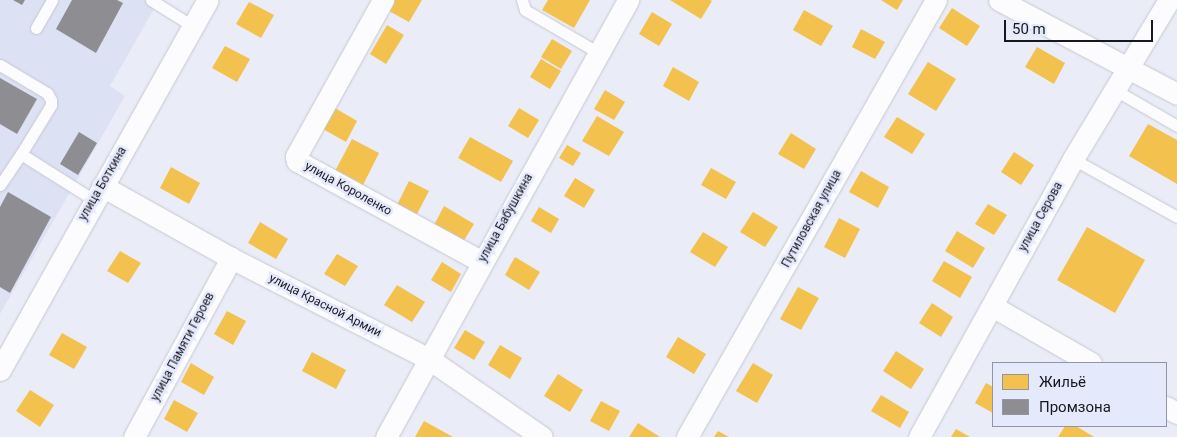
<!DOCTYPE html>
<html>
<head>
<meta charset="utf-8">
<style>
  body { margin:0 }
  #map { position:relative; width:1177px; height:437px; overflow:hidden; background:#eaecf7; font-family:Roboto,sans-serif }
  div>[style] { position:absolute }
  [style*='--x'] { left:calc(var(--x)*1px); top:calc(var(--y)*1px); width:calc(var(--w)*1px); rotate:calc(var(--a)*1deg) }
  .built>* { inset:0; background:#dde1f4 }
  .homes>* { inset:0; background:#f2c14e }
  .industry>* { inset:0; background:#8d8d92 }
  .roads { filter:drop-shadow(0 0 1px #c6c8d0) drop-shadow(0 0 1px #c6c8d0) }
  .lane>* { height:11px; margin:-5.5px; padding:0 5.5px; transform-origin:5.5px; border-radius:5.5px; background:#fcfcfe }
  .street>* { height:21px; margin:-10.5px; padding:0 10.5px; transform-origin:10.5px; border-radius:10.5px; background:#fcfcfe }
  span { translate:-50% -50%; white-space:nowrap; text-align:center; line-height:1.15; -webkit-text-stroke:5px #e5e9fc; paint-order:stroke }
  .street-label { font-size:12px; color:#17181f }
  .legend { position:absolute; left:992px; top:362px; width:175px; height:65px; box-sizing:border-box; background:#e5e9fc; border:1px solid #9395a4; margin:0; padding:6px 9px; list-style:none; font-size:15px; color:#17181f }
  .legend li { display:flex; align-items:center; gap:10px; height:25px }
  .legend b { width:25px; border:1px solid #9395a4 }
  .scale { position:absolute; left:1004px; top:20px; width:149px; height:22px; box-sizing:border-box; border:2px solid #17181f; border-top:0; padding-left:6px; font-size:15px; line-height:18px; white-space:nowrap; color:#17181f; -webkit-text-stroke:4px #e5e9fc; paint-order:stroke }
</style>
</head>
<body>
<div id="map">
  <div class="built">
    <i style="clip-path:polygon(0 0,159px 0,110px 86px,125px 96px,0 314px)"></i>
  </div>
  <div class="homes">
    <i style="clip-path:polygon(395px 0,422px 0,409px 22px,389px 11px)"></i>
    <i style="clip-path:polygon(548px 0,590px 0,574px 28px,542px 10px)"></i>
    <i style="clip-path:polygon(670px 0,710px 0,712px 1px,701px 19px)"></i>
    <i style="clip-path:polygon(881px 0,903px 0,897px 10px)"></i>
    <i style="clip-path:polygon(249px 2px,274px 15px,261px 38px,236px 24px)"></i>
    <i style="clip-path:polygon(952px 8px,980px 26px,967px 46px,939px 28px)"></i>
    <i style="clip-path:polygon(804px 10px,833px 26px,821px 46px,793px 30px)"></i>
    <i style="clip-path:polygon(652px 12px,672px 24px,659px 46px,639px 34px)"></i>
    <i style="clip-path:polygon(387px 25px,404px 35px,386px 64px,370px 54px)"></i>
    <i style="clip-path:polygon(861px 29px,885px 42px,875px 59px,852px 47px)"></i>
    <i style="clip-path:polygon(552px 39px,572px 51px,561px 69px,541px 57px)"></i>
    <i style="clip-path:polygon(225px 46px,250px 59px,237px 82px,212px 68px)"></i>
    <i style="clip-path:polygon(1037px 47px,1065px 63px,1054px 84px,1025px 67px)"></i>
    <i style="clip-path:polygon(541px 59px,561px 71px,550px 89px,530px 77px)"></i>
    <i style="clip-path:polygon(928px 62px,956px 79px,936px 111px,908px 94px)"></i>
    <i style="clip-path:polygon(673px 67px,699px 82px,689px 101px,663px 86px)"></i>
    <i style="clip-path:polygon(605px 90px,625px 102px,614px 120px,594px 109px)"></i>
    <i style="clip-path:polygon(335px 108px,357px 121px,346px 142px,323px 129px)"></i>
    <i style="clip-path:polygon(519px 108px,539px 120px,528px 138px,508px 126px)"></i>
    <i style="clip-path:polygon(597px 116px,624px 132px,609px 156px,582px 141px)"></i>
    <i style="clip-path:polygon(897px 117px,925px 134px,912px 154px,884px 137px)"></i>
    <i style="clip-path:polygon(1148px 124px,1177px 140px,1177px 184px,1129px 156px)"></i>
    <i style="clip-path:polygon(791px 133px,816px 149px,804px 169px,778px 154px)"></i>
    <i style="clip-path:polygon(470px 137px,513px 161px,501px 182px,458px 158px)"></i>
    <i style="clip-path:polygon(352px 139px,379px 153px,362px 187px,334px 173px)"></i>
    <i style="clip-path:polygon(567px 145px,581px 153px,573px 166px,559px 158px)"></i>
    <i style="clip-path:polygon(1014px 152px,1034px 165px,1021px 185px,1001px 172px)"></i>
    <i style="clip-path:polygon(171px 167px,200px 183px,189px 204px,160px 188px)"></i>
    <i style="clip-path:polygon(711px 168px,736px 182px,726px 199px,701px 185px)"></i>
    <i style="clip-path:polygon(861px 171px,889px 187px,878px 208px,849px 192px)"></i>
    <i style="clip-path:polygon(575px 178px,595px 190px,584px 208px,564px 196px)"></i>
    <i style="clip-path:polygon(409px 181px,429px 191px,417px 214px,397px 205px)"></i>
    <i style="clip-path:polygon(988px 204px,1007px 215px,994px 235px,975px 224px)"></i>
    <i style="clip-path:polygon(444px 206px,474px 224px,463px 242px,434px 225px)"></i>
    <i style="clip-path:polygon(539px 207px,559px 219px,551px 233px,531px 221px)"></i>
    <i style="clip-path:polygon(753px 212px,778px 227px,765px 247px,740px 232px)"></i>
    <i style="clip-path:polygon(839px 218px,860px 229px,845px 258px,824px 247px)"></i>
    <i style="clip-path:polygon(260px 222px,288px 239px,276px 259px,248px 243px)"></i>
    <i style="clip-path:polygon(1087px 227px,1145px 260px,1115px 313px,1057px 280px)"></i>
    <i style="clip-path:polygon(957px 231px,985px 248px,973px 268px,945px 251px)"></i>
    <i style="clip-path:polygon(703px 232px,728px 247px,715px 267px,690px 252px)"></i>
    <i style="clip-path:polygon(120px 251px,141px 263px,128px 283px,107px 271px)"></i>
    <i style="clip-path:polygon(337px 254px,358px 266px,345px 286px,324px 274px)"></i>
    <i style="clip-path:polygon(515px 257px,540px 272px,529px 290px,505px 275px)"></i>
    <i style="clip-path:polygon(944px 261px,972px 277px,960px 298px,932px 281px)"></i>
    <i style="clip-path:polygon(442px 262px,461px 274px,451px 292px,431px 280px)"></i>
    <i style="clip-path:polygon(397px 285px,425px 302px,412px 322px,384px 305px)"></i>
    <i style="clip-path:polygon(798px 287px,819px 298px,801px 330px,780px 319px)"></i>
    <i style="clip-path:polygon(932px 303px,953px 317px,941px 337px,919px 323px)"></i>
    <i style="clip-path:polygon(227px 311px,246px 321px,233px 345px,214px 334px)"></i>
    <i style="clip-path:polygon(465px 330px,485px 342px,474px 360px,454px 348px)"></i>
    <i style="clip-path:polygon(62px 333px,87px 347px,74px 369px,49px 355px)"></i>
    <i style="clip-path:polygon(678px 337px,706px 354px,694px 374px,666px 357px)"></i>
    <i style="clip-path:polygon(500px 345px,522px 358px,510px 379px,488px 365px)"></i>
    <i style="clip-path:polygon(896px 351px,924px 369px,911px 389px,883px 371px)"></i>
    <i style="clip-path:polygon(312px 352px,346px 370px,336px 389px,302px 371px)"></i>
    <i style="clip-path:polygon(191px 363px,214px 377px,204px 395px,181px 382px)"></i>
    <i style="clip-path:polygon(753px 363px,773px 375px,757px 403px,736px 391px)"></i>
    <i style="clip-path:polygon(558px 374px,583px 390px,570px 412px,544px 396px)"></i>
    <i style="clip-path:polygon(986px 383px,993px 387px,993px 413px,975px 403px)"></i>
    <i style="clip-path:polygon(30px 390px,54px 405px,40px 427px,16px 411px)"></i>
    <i style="clip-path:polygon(881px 395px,909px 412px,900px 428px,871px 411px)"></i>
    <i style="clip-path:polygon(174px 400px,198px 413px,187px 432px,164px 419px)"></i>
    <i style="clip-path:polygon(601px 401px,620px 411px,609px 431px,590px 421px)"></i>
    <i style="clip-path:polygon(424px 421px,453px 437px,415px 437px)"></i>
    <i style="clip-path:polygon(638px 423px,660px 437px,629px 437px)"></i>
    <i style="clip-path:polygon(1065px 426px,1076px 426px,1094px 437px,1058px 437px)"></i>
    <i style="clip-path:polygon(956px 429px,970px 437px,951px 437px)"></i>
    <i style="clip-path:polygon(718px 431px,729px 437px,714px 437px)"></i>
  </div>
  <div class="industry">
    <i style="clip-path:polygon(13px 0,25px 0,22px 5px)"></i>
    <i style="clip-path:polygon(72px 0,117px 0,123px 3px,96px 53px,56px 29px)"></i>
    <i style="clip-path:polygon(0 78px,37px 99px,17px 134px,0 124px)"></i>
    <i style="clip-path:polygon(79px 132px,97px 143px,78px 175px,60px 164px)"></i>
    <i style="clip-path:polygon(8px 192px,51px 217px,10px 293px,0 287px,0 207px)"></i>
  </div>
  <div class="roads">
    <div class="lane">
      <i style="--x:151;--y:0;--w:51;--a:32.1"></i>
      <i style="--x:522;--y:0;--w:10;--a:73"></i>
      <i style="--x:525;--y:10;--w:86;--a:30.2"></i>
      <i style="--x:36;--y:28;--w:32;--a:-60"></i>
      <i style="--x:0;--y:65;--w:55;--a:30.8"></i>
      <i style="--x:47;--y:93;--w:8;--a:60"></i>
      <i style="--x:51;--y:100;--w:5;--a:90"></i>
      <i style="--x:51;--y:105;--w:57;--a:121.5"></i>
      <i style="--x:21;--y:154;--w:86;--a:32.2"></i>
      <i style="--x:1115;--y:90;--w:72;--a:30.1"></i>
      <i style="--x:1073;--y:159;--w:119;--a:29.1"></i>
      <i style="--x:0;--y:185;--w:37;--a:-56"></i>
    </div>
    <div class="street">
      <i style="--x:383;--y:0;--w:179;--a:119.1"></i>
      <i style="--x:296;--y:156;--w:5;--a:79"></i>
      <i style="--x:297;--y:161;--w:211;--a:28.6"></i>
      <i style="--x:999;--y:0;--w:201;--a:27.8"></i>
      <i style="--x:102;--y:186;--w:148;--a:29.2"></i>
      <i style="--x:231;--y:258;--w:222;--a:27"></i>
      <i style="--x:429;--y:359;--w:137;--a:34.6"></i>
      <i style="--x:992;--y:306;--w:114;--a:29.9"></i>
      <i style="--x:0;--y:370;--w:424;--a:-60.7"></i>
      <i style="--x:1166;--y:407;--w:13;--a:29"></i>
      <i style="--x:134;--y:437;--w:204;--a:-61.5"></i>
      <i style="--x:386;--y:437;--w:500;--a:-61"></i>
      <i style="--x:687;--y:437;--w:503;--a:-60.33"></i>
      <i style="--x:919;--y:437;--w:318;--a:-61"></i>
      <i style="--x:1073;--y:159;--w:186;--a:-58.9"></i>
    </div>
  </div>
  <div class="street-label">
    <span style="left:103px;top:184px;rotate:-60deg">улица Боткина</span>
    <span style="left:348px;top:189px;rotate:29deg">улица Короленко</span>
    <span style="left:1041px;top:217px;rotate:-61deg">улица Серова</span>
    <span style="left:506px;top:218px;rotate:-61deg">улица Бабушкина</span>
    <span style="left:812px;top:219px;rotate:-61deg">Путиловская улица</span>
    <span style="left:325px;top:306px;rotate:27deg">улица Красной Армии</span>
    <span style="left:183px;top:347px;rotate:-62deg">улица Памяти Героев</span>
  </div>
  <ul class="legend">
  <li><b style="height:14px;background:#f2c14e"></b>Жильё</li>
  <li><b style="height:14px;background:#8d8d92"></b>Промзона</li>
  </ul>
  <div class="scale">50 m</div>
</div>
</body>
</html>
